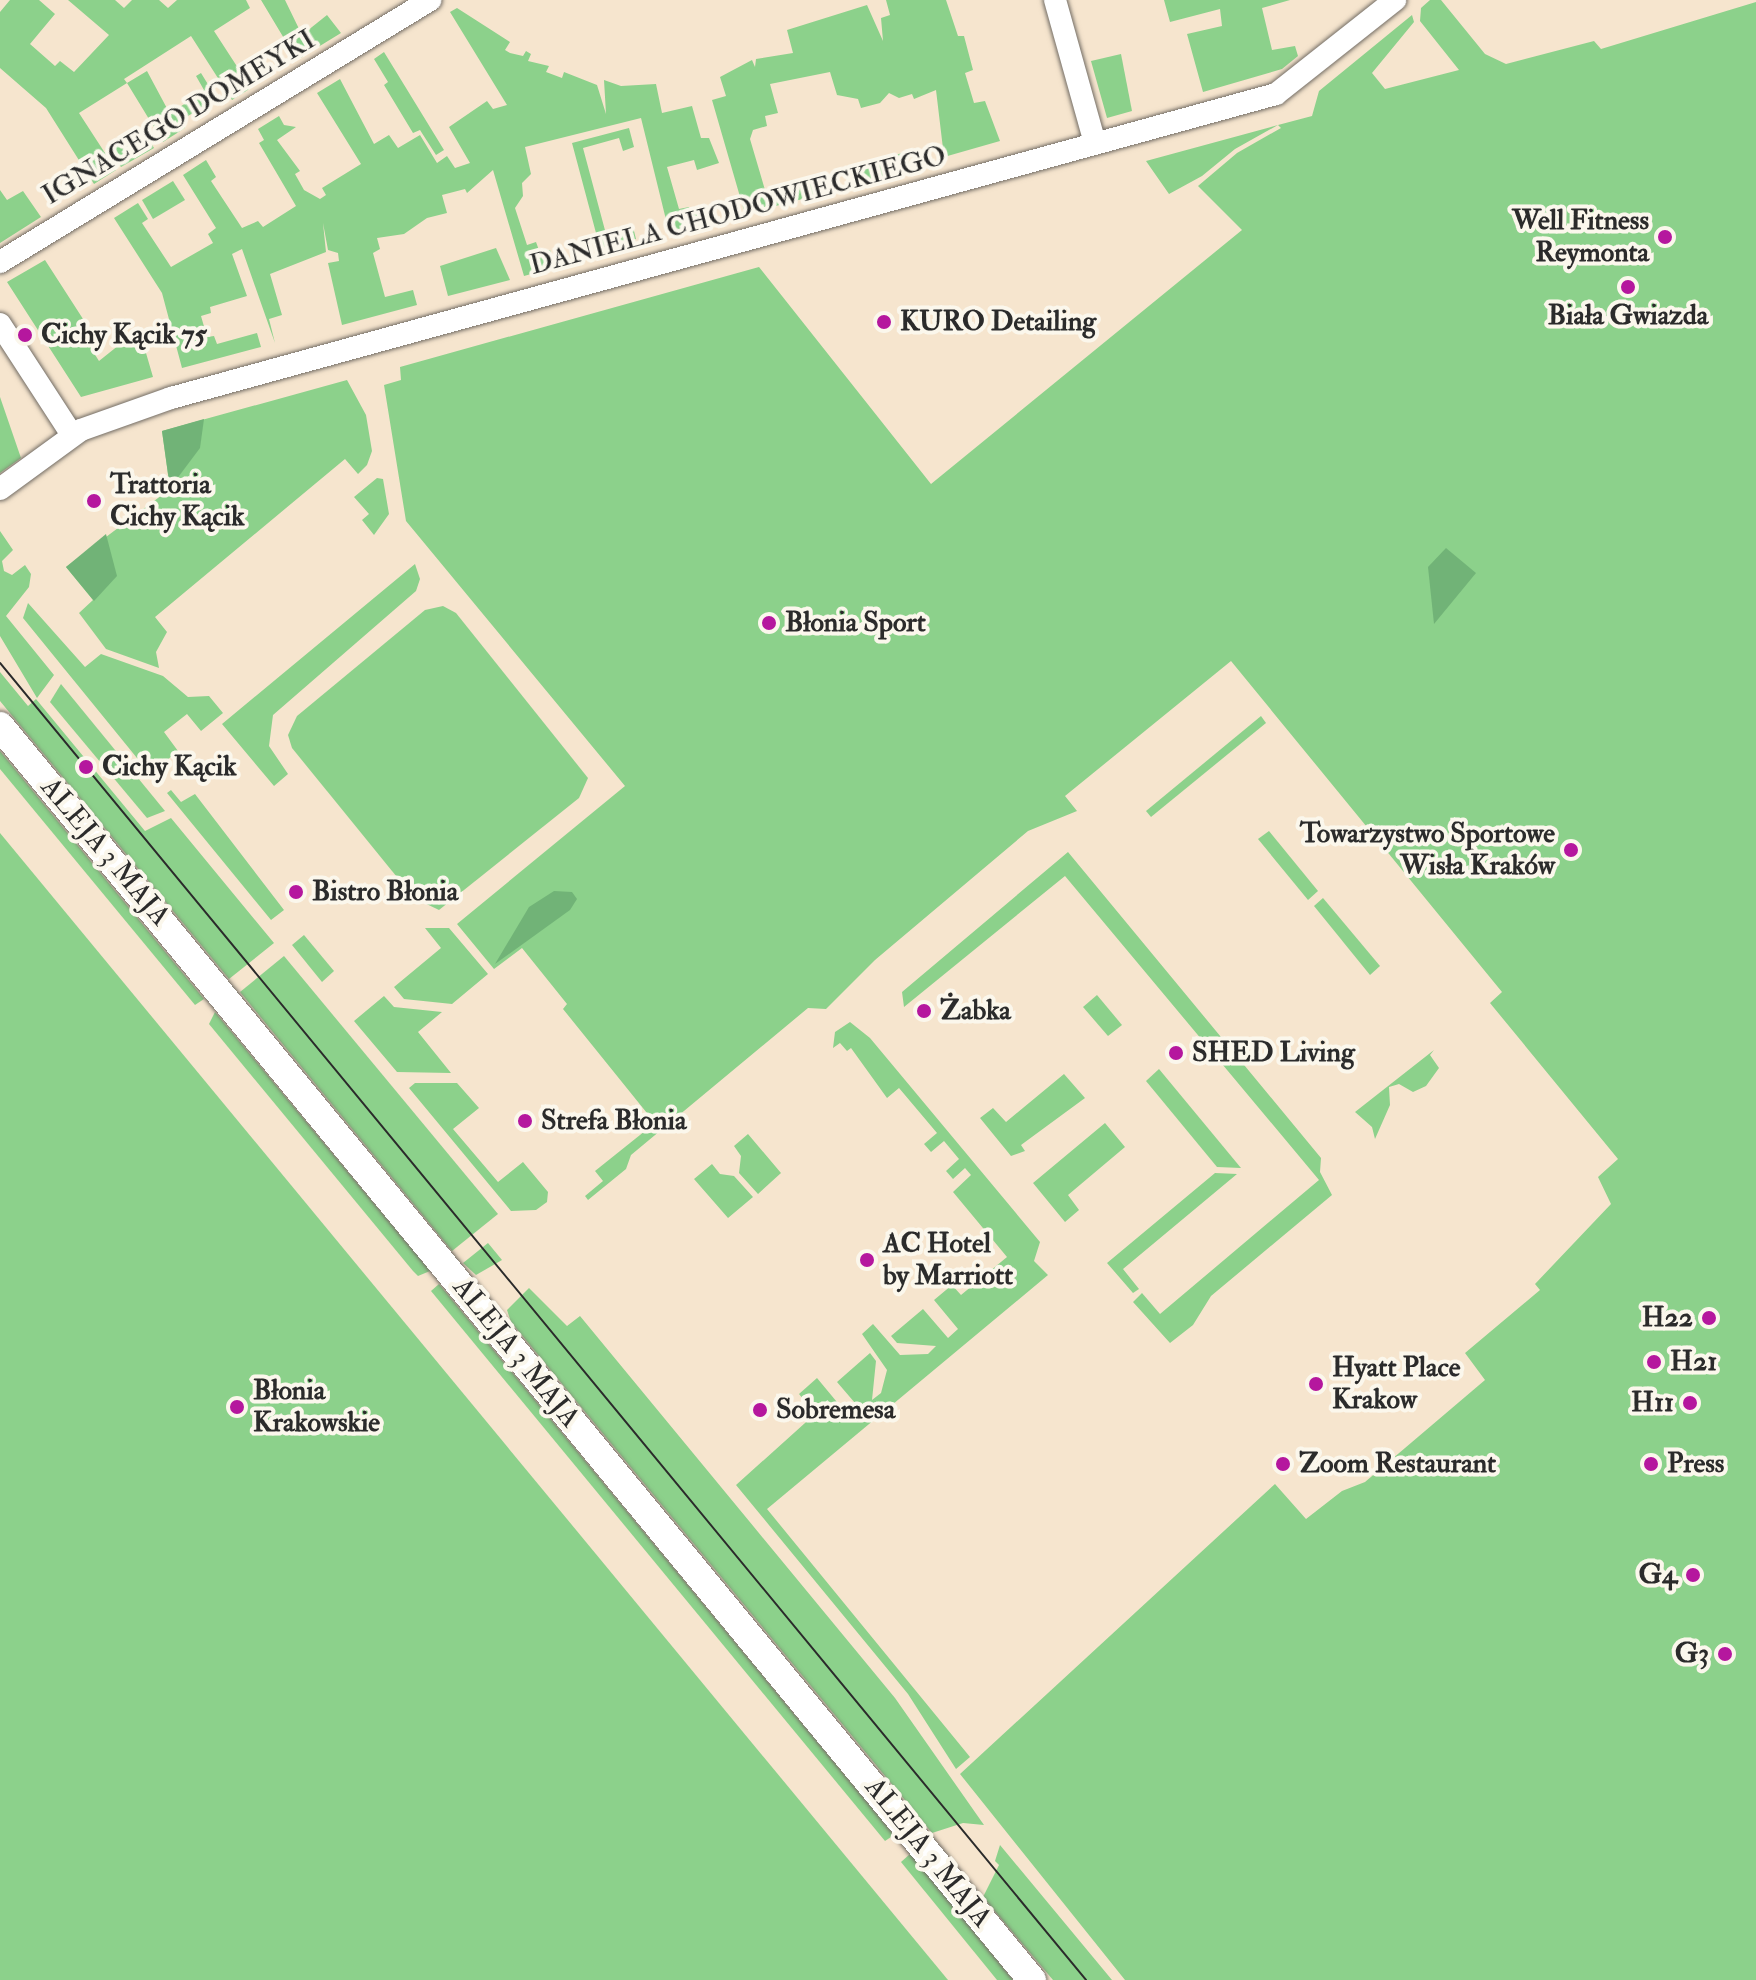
<!DOCTYPE html>
<html>
<head>
<meta charset="utf-8">
<style>
  body { margin:0 }
  #map { position:relative; width:1756px; height:1980px; overflow:hidden; background:#f6e5ce; font-family:"IM FELL Double Pica",serif }
  div>[style] { position:absolute }
  [style*='--x'] { left:calc(var(--x)*1px); top:calc(var(--y)*1px); width:calc(var(--w)*1px); rotate:calc(var(--a)*1deg) }
  .green>* { inset:0; background:#8cd18b }
  .forest>* { inset:0; background:#71b377 }
  .roads { filter:drop-shadow(0 0 2px #726c64) drop-shadow(0 0 2px #726c64) }
  .minor>* { height:22px; margin:-11px; padding:0 11px; transform-origin:11px; border-radius:11px; background:#fff }
  .tertiary>* { height:28px; margin:-14px; padding:0 14px; transform-origin:14px; border-radius:14px; background:#fff }
  .tram>* { height:2px; margin:-1px; padding:0 1px; transform-origin:1px; border-radius:1px; background:#2b2b2b }
  .dots>* { width:22px; height:22px; translate:-50% -50%; box-sizing:border-box; border:4px solid #fbf7ec; border-radius:50% }
  span { translate:-50% -50%; white-space:nowrap; text-align:center; line-height:1.15; -webkit-text-stroke:8px #fbf7ec; paint-order:stroke }
  .street-label { font-size:28px; color:#2b2b2b }
  .poi-label { font-size:28px; color:#2b2b2b; font-weight:700 }
  .right { translate:-100% -50%; text-align:right }
  .left { translate:0 -50%; text-align:left }
</style>
</head>
<body>
<div id="map">
  <div class="green">
    <i style="clip-path:polygon(10px 0,39px 0,55px 14px,30px 44px,55px 66px,60px 61px,74px 72px,109px 35px,68px 0,115px 0,124px 8px,132px 0,159px 0,168px 8px,177px 0,246px 0,250px 8px,214px 31px,251px 88px,232px 100px,191px 36px,124px 79px,127px 83px,147px 71px,170px 114px,204px 90px,196px 76px,201px 73px,217px 99px,181px 120px,185px 128px,163px 142px,127px 83px,79px 113px,116px 170px,94px 184px,46px 108px,0 68px,0 12px)"></i>
    <i style="clip-path:polygon(261px 0,285px 0,302px 35px,327px 15px,341px 33px,297px 60px)"></i>
    <i style="clip-path:polygon(886px 0,946px 0,958px 36px,964px 36px,973px 70px,965px 73px,974px 103px,985px 101px,1000px 141px,944px 157px,936px 90px,914px 99px,912px 94px,899px 98px,889px 93px,880px 103px,861px 108px,858px 99px,837px 95px,830px 72px,770px 84px,778px 113px,765px 116px,767px 126px,753px 130px,750px 139px,765px 190px,822px 174px,826px 193px,745px 214px,712px 100px,726px 96px,720px 77px,752px 60px,755px 67px,756px 59px,793px 53px,787px 30px,867px 5px,883px 41px,881px 18px,890px 15px)"></i>
    <i style="clip-path:polygon(1164px 0,1290px 0,1262px 8px,1272px 50px,1295px 46px,1298px 56px,1282px 69px,1203px 92px,1187px 34px,1222px 26px,1220px 9px,1170px 22px)"></i>
    <i style="clip-path:polygon(1430px 0,1441px 0,1485px 54px,1506px 64px,1594px 41px,1601px 49px,1756px 2px,1756px 1980px,1125px 1980px,960px 1774px,1275px 1484px,1306px 1519px,1342px 1491px,1365px 1482px,1485px 1380px,1465px 1353px,1540px 1290px,1535px 1284px,1611px 1204px,1598px 1177px,1618px 1159px,1490px 1003px,1502px 992px,1231px 661px,1065px 796px,1077px 811px,1028px 831px,875px 960px,826px 1009px,808px 1008px,631px 1155px,626px 1169px,588px 1200px,585px 1196px,603px 1181px,595px 1171px,655px 1123px,563px 1009px,567px 1004px,522px 948px,494px 969px,457px 924px,625px 786px,406px 521px,384px 385px,401px 380px,400px 367px,759px 267px,931px 484px,1242px 230px,1198px 186px,1237px 153px,1281px 128px,1278px 125px,1235px 149px,1202px 176px,1169px 194px,1146px 161px,1278px 125px,1312px 116px,1319px 91px,1412px 15px,1414px 22px,1372px 73px,1385px 89px,1459px 70px,1420px 21px,1421px 8px)"></i>
    <i style="clip-path:polygon(457px 8px,510px 42px,505px 50px,510px 53px,523px 56px,526px 51px,531px 54px,528px 61px,549px 66px,546px 72px,562px 78px,564px 72px,597px 85px,606px 114px,604px 80px,621px 86px,656px 84px,662px 113px,692px 106px,701px 138px,709px 138px,719px 163px,697px 170px,694px 160px,667px 167px,679px 209px,689px 207px,691px 214px,713px 208px,717px 222px,670px 236px,641px 118px,525px 147px,531px 174px,522px 183px,523px 196px,515px 208px,527px 245px,536px 242px,540px 253px,550px 250px,556px 267px,524px 276px,493px 170px,467px 193px,465px 189px,442px 195px,447px 213px,427px 218px,404px 234px,377px 238px,380px 249px,373px 253px,385px 297px,413px 290px,417px 305px,342px 325px,328px 263px,339px 261px,338px 253px,328px 250px,323px 223px,326px 252px,270px 274px,282px 315px,269px 319px,275px 343px,242px 249px,232px 254px,247px 296px,210px 307px,211px 313px,201px 316px,207px 337px,214px 336px,217px 344px,257px 333px,261px 347px,182px 368px,162px 293px,114px 218px,138px 203px,148px 219px,142px 223px,171px 267px,213px 243px,208px 234px,216px 228px,183px 175px,206px 160px,216px 177px,211px 181px,242px 228px,258px 221px,263px 227px,296px 206px,259px 143px,264px 140px,258px 129px,279px 116px,284px 125px,296px 127px,277px 140px,300px 171px,295px 174px,304px 190px,320px 199px,326px 195px,322px 188px,361px 164px,317px 93px,340px 79px,374px 144px,389px 135px,398px 148px,420px 135px,437px 163px,447px 156px,455px 168px,470px 163px,449px 127px,487px 101px,493px 109px,507px 105px,450px 12px)"></i>
    <i style="clip-path:polygon(384px 52px,444px 150px,436px 155px,420px 130px,413px 133px,384px 85px,388px 82px,374px 59px)"></i>
    <i style="clip-path:polygon(1121px 54px,1132px 111px,1107px 118px,1091px 61px)"></i>
    <i style="clip-path:polygon(142px 128px,154px 148px,121px 167px,109px 149px)"></i>
    <i style="clip-path:polygon(629px 128px,634px 147px,623px 151px,619px 138px,583px 148px,606px 234px,633px 227px,636px 239px,600px 248px,572px 143px)"></i>
    <i style="clip-path:polygon(906px 152px,910px 170px,854px 185px,848px 168px)"></i>
    <i style="clip-path:polygon(173px 181px,185px 200px,153px 219px,142px 200px)"></i>
    <i style="clip-path:polygon(0 190px,7px 200px,23px 191px,41px 217px,0 243px)"></i>
    <i style="clip-path:polygon(496px 248px,510px 280px,448px 296px,440px 266px)"></i>
    <i style="clip-path:polygon(45px 260px,94px 336px,92px 350px,99px 361px,139px 329px,153px 377px,81px 397px,7px 282px)"></i>
    <i style="clip-path:polygon(347px 380px,366px 415px,372px 451px,367px 465px,358px 474px,345px 459px,155px 617px,167px 632px,156px 652px,159px 668px,106px 649px,79px 613px,93px 600px,66px 567px,170px 489px,162px 431px)"></i>
    <i style="clip-path:polygon(0 397px,21px 458px,0 473px)"></i>
    <i style="clip-path:polygon(377px 478px,383px 479px,389px 514px,374px 535px,362px 520px,369px 514px,354px 497px)"></i>
    <i style="clip-path:polygon(0 531px,13px 550px,2px 561px,4px 571px,12px 575px,25px 565px,31px 574px,29px 587px,6px 616px,54px 675px,37px 698px,0 636px)"></i>
    <i style="clip-path:polygon(415px 564px,420px 579px,416px 591px,273px 715px,269px 746px,288px 774px,274px 786px,222px 724px)"></i>
    <i style="clip-path:polygon(28px 603px,85px 667px,101px 654px,163px 676px,188px 697px,209px 696px,223px 713px,201px 731px,187px 714px,164px 732px,178px 751px,150px 774px,23px 618px)"></i>
    <i style="clip-path:polygon(443px 606px,456px 613px,588px 778px,579px 798px,439px 910px,414px 898px,292px 748px,288px 735px,297px 716px,425px 610px)"></i>
    <i style="clip-path:polygon(0 672px,28px 706px,36px 699px,145px 831px,171px 818px,274px 943px,229px 979px,0 701px)"></i>
    <i style="clip-path:polygon(61px 684px,165px 811px,147px 818px,50px 702px)"></i>
    <i style="clip-path:polygon(1261px 716px,1266px 723px,1151px 817px,1146px 811px)"></i>
    <i style="clip-path:polygon(0 751px,204px 999px,195px 1005px,0 769px)"></i>
    <i style="clip-path:polygon(171px 790px,181px 802px,195px 794px,284px 910px,271px 920px,167px 793px)"></i>
    <i style="clip-path:polygon(1269px 831px,1318px 891px,1308px 900px,1258px 839px)"></i>
    <i style="clip-path:polygon(0 833px,948px 1980px,0 1980px)"></i>
    <i style="clip-path:polygon(1068px 852px,1321px 1158px,1320px 1172px,1332px 1195px,1211px 1296px,1193px 1325px,1170px 1343px,1133px 1302px,1142px 1293px,1160px 1314px,1319px 1180px,1065px 876px,904px 1007px,902px 992px)"></i>
    <i style="clip-path:polygon(1323px 898px,1380px 966px,1370px 975px,1314px 906px)"></i>
    <i style="clip-path:polygon(425px 928px,449px 928px,488px 974px,452px 1004px,404px 999px,394px 987px,441px 948px)"></i>
    <i style="clip-path:polygon(304px 935px,334px 971px,322px 982px,292px 945px)"></i>
    <i style="clip-path:polygon(284px 956px,498px 1214px,452px 1251px,240px 992px)"></i>
    <i style="clip-path:polygon(1097px 995px,1122px 1025px,1108px 1036px,1083px 1007px)"></i>
    <i style="clip-path:polygon(384px 996px,394px 1007px,442px 1012px,418px 1032px,451px 1073px,397px 1072px,354px 1021px)"></i>
    <i style="clip-path:polygon(215px 1012px,430px 1271px,418px 1276px,413px 1271px,209px 1024px)"></i>
    <i style="clip-path:polygon(850px 1022px,870px 1038px,1040px 1242px,1034px 1261px,1048px 1275px,767px 1509px,970px 1757px,956px 1769px,908px 1694px,736px 1485px,815px 1414px,799px 1394px,817px 1378px,851px 1419px,861px 1410px,837px 1382px,870px 1353px,876px 1361px,872px 1400px,881px 1393px,887px 1370px,862px 1334px,873px 1324px,900px 1355px,928px 1354px,936px 1346px,897px 1343px,891px 1336px,923px 1309px,948px 1338px,958px 1329px,934px 1300px,952px 1285px,961px 1295px,1007px 1257px,953px 1192px,971px 1175px,965px 1168px,953px 1179px,946px 1171px,959px 1159px,944px 1141px,931px 1152px,924px 1144px,937px 1133px,899px 1088px,887px 1098px,851px 1048px,847px 1051px,840px 1043px,833px 1048px,835px 1032px)"></i>
    <i style="clip-path:polygon(1434px 1050px,1430px 1055px,1439px 1068px,1426px 1086px,1413px 1092px,1399px 1084px,1389px 1087px,1390px 1105px,1375px 1139px,1372px 1127px,1355px 1112px)"></i>
    <i style="clip-path:polygon(1159px 1069px,1241px 1168px,1217px 1167px,1146px 1081px)"></i>
    <i style="clip-path:polygon(1064px 1074px,1085px 1098px,1021px 1145px,1025px 1151px,1011px 1156px,980px 1118px,993px 1108px,1006px 1122px)"></i>
    <i style="clip-path:polygon(415px 1083px,457px 1083px,479px 1108px,453px 1129px,498px 1182px,523px 1162px,548px 1192px,547px 1202px,536px 1210px,511px 1211px,409px 1088px)"></i>
    <i style="clip-path:polygon(1105px 1123px,1125px 1147px,1068px 1195px,1079px 1210px,1065px 1222px,1033px 1183px)"></i>
    <i style="clip-path:polygon(748px 1134px,781px 1173px,758px 1194px,739px 1173px,741px 1156px,734px 1146px)"></i>
    <i style="clip-path:polygon(712px 1164px,720px 1174px,734px 1176px,753px 1197px,728px 1218px,694px 1179px)"></i>
    <i style="clip-path:polygon(1215px 1173px,1237px 1174px,1123px 1269px,1139px 1289px,1133px 1293px,1107px 1263px)"></i>
    <i style="clip-path:polygon(488px 1243px,502px 1260px,476px 1275px,463px 1263px)"></i>
    <i style="clip-path:polygon(439px 1284px,894px 1835px,885px 1841px,431px 1291px)"></i>
    <i style="clip-path:polygon(529px 1288px,567px 1326px,580px 1316px,895px 1698px,984px 1825px,963px 1823px,932px 1833px,511px 1322px,507px 1310px)"></i>
    <i style="clip-path:polygon(1000px 1845px,1112px 1980px,1053px 1980px,983px 1897px,999px 1865px,995px 1861px)"></i>
    <i style="clip-path:polygon(910px 1854px,1013px 1980px,997px 1980px,901px 1862px)"></i>
  </div>
  <div class="forest">
    <i style="clip-path:polygon(204px 419px,200px 448px,170px 488px,162px 431px)"></i>
    <i style="clip-path:polygon(106px 534px,117px 576px,94px 601px,66px 567px)"></i>
    <i style="clip-path:polygon(1446px 548px,1476px 573px,1434px 624px,1428px 567px)"></i>
    <i style="clip-path:polygon(554px 891px,572px 892px,577px 899px,570px 910px,495px 964px,529px 907px)"></i>
  </div>
  <div class="roads">
    <div class="minor">
      <i style="--x:1055;--y:0;--w:148;--a:74.4"></i>
      <i style="--x:0;--y:262;--w:504;--a:-31.35"></i>
      <i style="--x:0;--y:324;--w:132;--a:57"></i>
      <i style="--x:0;--y:489;--w:100;--a:-36.1"></i>
      <i style="--x:81;--y:430;--w:96;--a:-19.6"></i>
      <i style="--x:171;--y:398;--w:1146;--a:-15.38"></i>
      <i style="--x:1276;--y:94;--w:152;--a:-38.3"></i>
    </div>
    <div class="tertiary">
      <i style="--x:0;--y:726;--w:1624;--a:50.55"></i>
    </div>
  </div>
  <div class="tram">
    <i style="--x:0;--y:663;--w:1707;--a:50.49"></i>
  </div>
  <div class="dots">
    <i style="left:1665px;top:237px;background:#b5179e"></i>
    <i style="left:1628px;top:287px;background:#b5179e"></i>
    <i style="left:884px;top:322px;background:#b5179e"></i>
    <i style="left:25px;top:335px;background:#b5179e"></i>
    <i style="left:94px;top:501px;background:#b5179e"></i>
    <i style="left:769px;top:623px;background:#b5179e"></i>
    <i style="left:86px;top:767px;background:#b5179e"></i>
    <i style="left:1571px;top:850px;background:#b5179e"></i>
    <i style="left:296px;top:892px;background:#b5179e"></i>
    <i style="left:924px;top:1011px;background:#b5179e"></i>
    <i style="left:1176px;top:1053px;background:#b5179e"></i>
    <i style="left:525px;top:1121px;background:#b5179e"></i>
    <i style="left:867px;top:1260px;background:#b5179e"></i>
    <i style="left:1709px;top:1318px;background:#b5179e"></i>
    <i style="left:1654px;top:1362px;background:#b5179e"></i>
    <i style="left:1316px;top:1384px;background:#b5179e"></i>
    <i style="left:1690px;top:1403px;background:#b5179e"></i>
    <i style="left:237px;top:1407px;background:#b5179e"></i>
    <i style="left:760px;top:1410px;background:#b5179e"></i>
    <i style="left:1283px;top:1464px;background:#b5179e"></i>
    <i style="left:1651px;top:1464px;background:#b5179e"></i>
    <i style="left:1693px;top:1575px;background:#b5179e"></i>
    <i style="left:1725px;top:1654px;background:#b5179e"></i>
  </div>
  <div class="street-label">
    <span style="left:179px;top:118px;rotate:-31deg">IGNACEGO DOMEYKI</span>
    <span style="left:738px;top:211px;rotate:-15deg">DANIELA CHODOWIECKIEGO</span>
    <span style="left:105px;top:852px;rotate:50deg">ALEJA 3 MAJA</span>
    <span style="left:516px;top:1353px;rotate:51deg">ALEJA 3 MAJA</span>
    <span style="left:928px;top:1853px;rotate:51deg">ALEJA 3 MAJA</span>
  </div>
  <div class="poi-label">
    <span class="right" style="left:1649px;top:237px">Well Fitness<br>Reymonta</span>
    <span style="left:1628px;top:316px">Biała Gwiazda</span>
    <span class="left" style="left:900px;top:322px">KURO Detailing</span>
    <span class="left" style="left:41px;top:335px">Cichy Kącik 75</span>
    <span class="left" style="left:110px;top:501px">Trattoria<br>Cichy Kącik</span>
    <span class="left" style="left:785px;top:623px">Błonia Sport</span>
    <span class="left" style="left:102px;top:767px">Cichy Kącik</span>
    <span class="right" style="left:1555px;top:850px">Towarzystwo Sportowe<br>Wisła Kraków</span>
    <span class="left" style="left:312px;top:892px">Bistro Błonia</span>
    <span class="left" style="left:940px;top:1011px">Żabka</span>
    <span class="left" style="left:1192px;top:1053px">SHED Living</span>
    <span class="left" style="left:541px;top:1121px">Strefa Błonia</span>
    <span class="left" style="left:883px;top:1260px">AC Hotel<br>by Marriott</span>
    <span class="right" style="left:1693px;top:1318px">H22</span>
    <span class="left" style="left:1670px;top:1362px">H21</span>
    <span class="left" style="left:1332px;top:1384px">Hyatt Place<br>Krakow</span>
    <span class="left" style="left:253px;top:1407px">Błonia<br>Krakowskie</span>
    <span class="right" style="left:1674px;top:1403px">H11</span>
    <span class="left" style="left:776px;top:1410px">Sobremesa</span>
    <span class="left" style="left:1299px;top:1464px">Zoom Restaurant</span>
    <span class="left" style="left:1667px;top:1464px">Press</span>
    <span class="right" style="left:1677px;top:1575px">G4</span>
    <span class="right" style="left:1709px;top:1654px">G3</span>
  </div>
</div>
</body>
</html>
